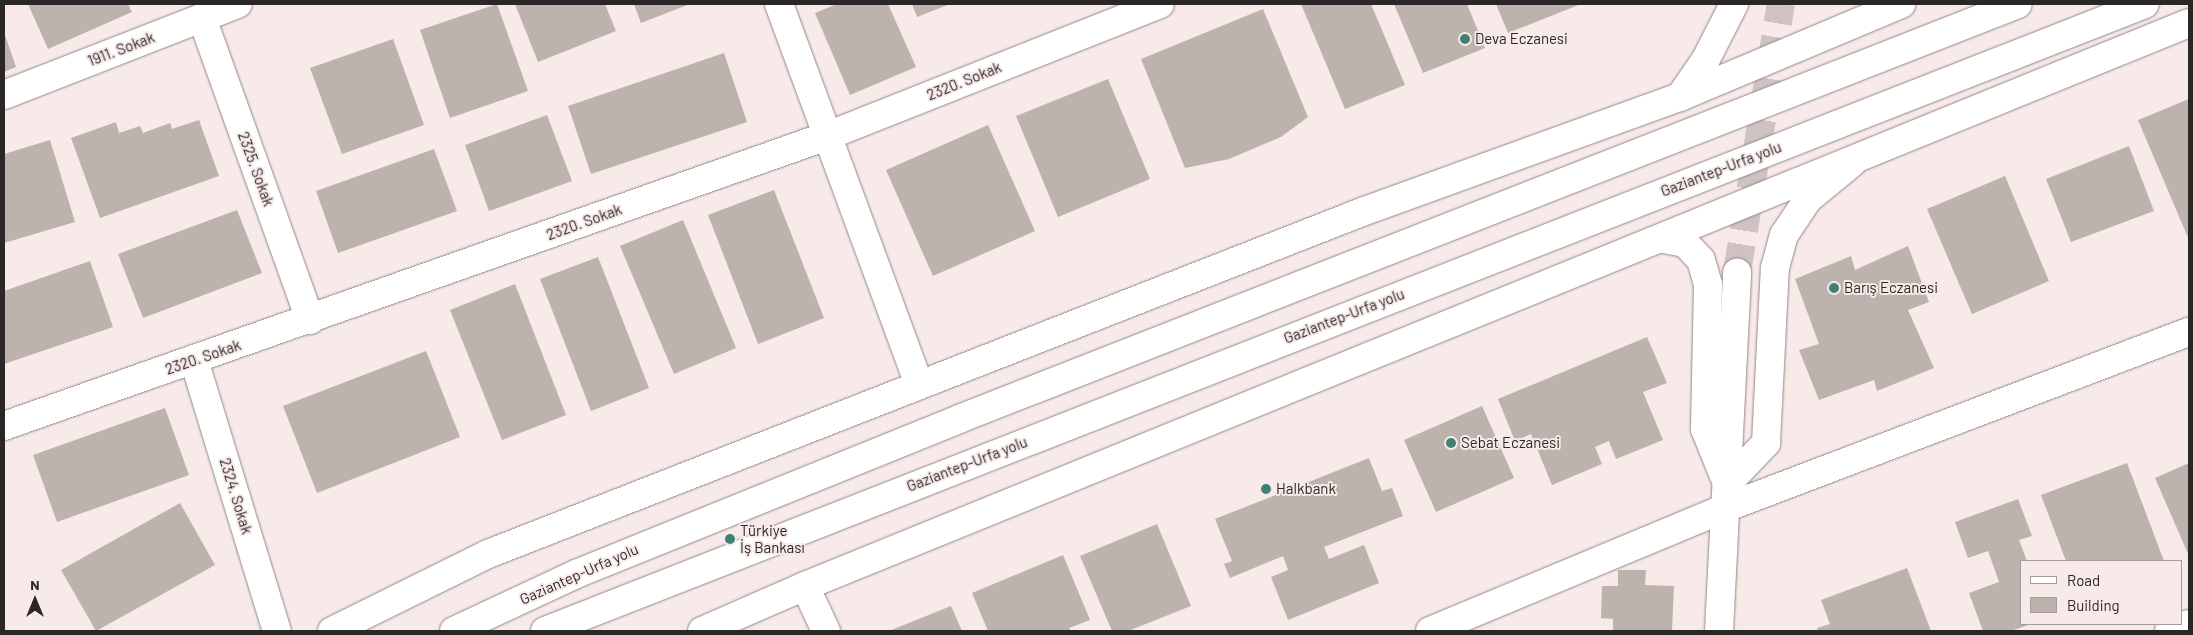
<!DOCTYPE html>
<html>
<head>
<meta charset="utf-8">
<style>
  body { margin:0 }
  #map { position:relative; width:2193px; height:635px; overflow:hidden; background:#f7eae9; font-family:Barlow,sans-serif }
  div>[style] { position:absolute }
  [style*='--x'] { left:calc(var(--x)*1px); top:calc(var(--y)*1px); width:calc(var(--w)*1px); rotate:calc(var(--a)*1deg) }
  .building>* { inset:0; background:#bcb3ad }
  .secondary-tunnel>* { height:28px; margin-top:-14px; transform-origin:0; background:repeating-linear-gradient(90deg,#cec3c2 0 28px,transparent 0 42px) }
  .roads { filter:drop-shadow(0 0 1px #928786) drop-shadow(0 0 1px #928786) }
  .street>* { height:28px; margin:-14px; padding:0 14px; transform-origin:14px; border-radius:14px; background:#fff }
  .secondary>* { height:28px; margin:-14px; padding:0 14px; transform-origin:14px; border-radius:14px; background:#fff }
  .highway>* { height:28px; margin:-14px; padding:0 14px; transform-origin:14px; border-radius:14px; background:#fff }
  .dots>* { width:14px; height:14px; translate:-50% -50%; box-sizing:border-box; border:2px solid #f7eae9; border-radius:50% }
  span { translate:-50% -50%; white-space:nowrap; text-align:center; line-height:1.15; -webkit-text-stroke:4px #f7eae9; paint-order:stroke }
  .poi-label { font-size:15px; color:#2c2727 }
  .left { translate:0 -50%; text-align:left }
  .street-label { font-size:15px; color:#2c2727 }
  .frame { position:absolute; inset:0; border:5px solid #2c2727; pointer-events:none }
  .legend { position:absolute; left:2020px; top:560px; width:162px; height:65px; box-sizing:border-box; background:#f7eae9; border:1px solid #a69c9b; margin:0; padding:6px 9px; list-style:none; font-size:15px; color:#2c2727 }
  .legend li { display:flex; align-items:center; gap:10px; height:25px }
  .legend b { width:25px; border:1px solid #a69c9b }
  .north { position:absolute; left:10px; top:575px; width:50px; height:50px; -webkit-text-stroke:4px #f7eae9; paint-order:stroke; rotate:0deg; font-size:14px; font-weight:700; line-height:20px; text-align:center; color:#2c2727 }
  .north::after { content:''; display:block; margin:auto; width:18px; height:22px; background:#2c2727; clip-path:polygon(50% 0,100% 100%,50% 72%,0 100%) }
</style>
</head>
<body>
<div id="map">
  <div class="building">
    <i style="clip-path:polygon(28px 4px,128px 4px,132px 12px,48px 49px)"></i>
    <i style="clip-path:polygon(497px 4px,528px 91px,450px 118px,420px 30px)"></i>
    <i style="clip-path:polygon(515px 4px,605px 4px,616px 31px,538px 62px)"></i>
    <i style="clip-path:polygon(634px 4px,690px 4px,641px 23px)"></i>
    <i style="clip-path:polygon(837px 4px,888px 4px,916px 67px,850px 95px,815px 13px)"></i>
    <i style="clip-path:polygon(912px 4px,950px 4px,917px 17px)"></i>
    <i style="clip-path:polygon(1301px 4px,1371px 4px,1405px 85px,1345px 109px)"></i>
    <i style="clip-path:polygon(1394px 4px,1467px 4px,1485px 48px,1423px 73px)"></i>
    <i style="clip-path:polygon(1496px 4px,1581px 4px,1508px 33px)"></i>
    <i style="clip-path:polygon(1263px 9px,1308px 117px,1281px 137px,1229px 159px,1185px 168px,1141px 59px)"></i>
    <i style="clip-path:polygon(4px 32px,16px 67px,4px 72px)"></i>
    <i style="clip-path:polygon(393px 39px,424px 125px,342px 154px,310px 68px)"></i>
    <i style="clip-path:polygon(724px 53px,747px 122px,591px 174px,568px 106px)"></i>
    <i style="clip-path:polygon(1108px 79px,1150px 179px,1058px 217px,1016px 116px)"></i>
    <i style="clip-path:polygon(2189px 99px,2189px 240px,2138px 120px)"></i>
    <i style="clip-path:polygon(547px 115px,572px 181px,489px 211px,465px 145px)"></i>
    <i style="clip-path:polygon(199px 120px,219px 176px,100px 218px,71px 138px,116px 122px,119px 133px,140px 126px,143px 133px,170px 123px,172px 129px)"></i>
    <i style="clip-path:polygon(988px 125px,1035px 231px,933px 276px,886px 170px)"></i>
    <i style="clip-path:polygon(50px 140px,75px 222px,4px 243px,4px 154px)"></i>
    <i style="clip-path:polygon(2129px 146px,2154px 211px,2071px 242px,2046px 179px)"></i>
    <i style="clip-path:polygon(434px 149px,457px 211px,338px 253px,316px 191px)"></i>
    <i style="clip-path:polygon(2005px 176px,2049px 281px,1972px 314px,1927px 209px)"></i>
    <i style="clip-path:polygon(774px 190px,824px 318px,758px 344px,708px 215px)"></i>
    <i style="clip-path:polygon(237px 210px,262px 273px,143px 318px,118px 254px)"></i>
    <i style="clip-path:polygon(683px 220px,736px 348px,674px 374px,620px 246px)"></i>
    <i style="clip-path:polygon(1908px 246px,1929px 302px,1908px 310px,1934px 368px,1877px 391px,1874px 380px,1819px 400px,1799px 350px,1819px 344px,1795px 279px,1851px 256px,1855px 270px)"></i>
    <i style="clip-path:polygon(598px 257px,649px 388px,591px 411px,540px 279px)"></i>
    <i style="clip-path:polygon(90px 261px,113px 327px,4px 364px,4px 291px)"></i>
    <i style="clip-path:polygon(515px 284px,566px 415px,502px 440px,450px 310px)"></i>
    <i style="clip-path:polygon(1647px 337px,1667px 383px,1643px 392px,1663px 440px,1616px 459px,1609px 441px,1595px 447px,1602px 464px,1552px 485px,1531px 434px,1515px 441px,1498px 399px)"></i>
    <i style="clip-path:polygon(426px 351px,460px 437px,317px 493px,283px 406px)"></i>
    <i style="clip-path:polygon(1482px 406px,1514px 478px,1436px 512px,1404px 440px)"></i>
    <i style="clip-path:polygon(165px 408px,189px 475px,57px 522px,33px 455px)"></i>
    <i style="clip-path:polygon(1369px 458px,1382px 491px,1392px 488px,1403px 516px,1324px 547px,1329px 559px,1364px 545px,1379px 583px,1288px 620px,1271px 577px,1288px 570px,1283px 556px,1230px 578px,1224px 564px,1232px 561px,1215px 519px)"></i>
    <i style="clip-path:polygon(2127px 463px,2164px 561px,2066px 561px,2041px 495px)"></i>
    <i style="clip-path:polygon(2189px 463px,2189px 556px,2155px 478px)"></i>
    <i style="clip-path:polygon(2018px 499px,2032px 536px,2019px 540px,2027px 561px,2022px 561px,2022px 624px,2031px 624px,2011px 631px,1983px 631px,1969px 593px,1999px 582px,1988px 551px,1968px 558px,1955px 522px)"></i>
    <i style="clip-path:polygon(180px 503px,215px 565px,96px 631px,61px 570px)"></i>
    <i style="clip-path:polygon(1157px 524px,1191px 606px,1128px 631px,1112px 631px,1080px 556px)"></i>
    <i style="clip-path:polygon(1063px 555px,1090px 620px,1069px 628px,1071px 631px,988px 631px,972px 593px)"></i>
    <i style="clip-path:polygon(1907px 568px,1931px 631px,1818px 631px,1817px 628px,1830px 624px,1821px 600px)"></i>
    <i style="clip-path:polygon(1618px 570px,1646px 570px,1645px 585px,1674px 586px,1672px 631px,1613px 631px,1613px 619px,1601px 618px,1602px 586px,1618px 586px)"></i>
    <i style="clip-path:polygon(951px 606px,962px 631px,889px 631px)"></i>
  </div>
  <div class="secondary-tunnel">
    <i style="--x:1737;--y:272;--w:272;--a:-80.7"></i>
  </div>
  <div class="roads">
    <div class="street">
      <i style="--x:779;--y:4;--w:406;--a:69.8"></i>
      <i style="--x:202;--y:18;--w:321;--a:70.3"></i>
      <i style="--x:4;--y:95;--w:251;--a:-21.3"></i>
      <i style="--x:194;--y:360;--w:283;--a:73"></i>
      <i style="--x:4;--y:426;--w:873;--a:-19.41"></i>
      <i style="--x:827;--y:136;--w:358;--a:-21.6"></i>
      <i style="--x:805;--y:586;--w:50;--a:65"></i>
      <i style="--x:1430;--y:631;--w:320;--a:-22.6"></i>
      <i style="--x:1725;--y:508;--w:496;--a:-20.8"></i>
    </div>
    <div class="secondary">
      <i style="--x:1680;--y:97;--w:46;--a:-55.6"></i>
      <i style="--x:1706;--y:59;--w:62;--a:-63"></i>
      <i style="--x:1664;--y:239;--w:21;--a:11"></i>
      <i style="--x:1685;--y:243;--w:23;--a:47"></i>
      <i style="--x:1701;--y:260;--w:25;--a:74"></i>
      <i style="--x:1708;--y:284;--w:145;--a:91.2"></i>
      <i style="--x:1705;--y:429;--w:51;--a:68"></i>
      <i style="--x:1727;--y:484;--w:57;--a:-46.4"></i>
      <i style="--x:1766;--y:443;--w:175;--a:-87.1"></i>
      <i style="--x:1775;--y:268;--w:34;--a:-75"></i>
      <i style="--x:1784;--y:235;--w:43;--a:-56.3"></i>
      <i style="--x:1808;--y:199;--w:57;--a:-39.3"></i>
      <i style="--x:1719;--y:631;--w:359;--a:-87.1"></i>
      <i style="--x:2169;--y:631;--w:21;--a:-19"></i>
    </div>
    <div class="highway">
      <i style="--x:332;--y:631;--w:174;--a:-26.3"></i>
      <i style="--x:488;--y:554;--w:939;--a:-21.37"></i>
      <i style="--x:1362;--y:212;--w:338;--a:-19.9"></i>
      <i style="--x:1680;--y:97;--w:240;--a:-22.8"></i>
      <i style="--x:454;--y:631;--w:135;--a:-25"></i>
      <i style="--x:576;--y:574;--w:413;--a:-22"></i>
      <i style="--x:959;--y:419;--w:1137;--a:-21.4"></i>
      <i style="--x:545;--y:631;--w:1718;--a:-21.4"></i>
      <i style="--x:702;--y:631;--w:112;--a:-23.6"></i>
      <i style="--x:805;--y:586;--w:1494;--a:-22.14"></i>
    </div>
  </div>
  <div class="dots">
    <i style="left:1465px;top:39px;background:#3f8274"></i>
    <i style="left:1834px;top:288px;background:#3f8274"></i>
    <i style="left:1451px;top:443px;background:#3f8274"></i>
    <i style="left:1266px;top:489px;background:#3f8274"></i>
    <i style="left:730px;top:539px;background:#3f8274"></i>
  </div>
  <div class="poi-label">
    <span class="left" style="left:1475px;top:39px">Deva Eczanesi</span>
    <span class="left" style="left:1844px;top:288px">Barış Eczanesi</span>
    <span class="left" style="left:1461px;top:443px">Sebat Eczanesi</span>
    <span class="left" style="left:1276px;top:489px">Halkbank</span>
    <span class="left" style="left:740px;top:539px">Türkiye<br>İş Bankası</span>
  </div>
  <div class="street-label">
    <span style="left:121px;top:49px;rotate:-21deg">1911. Sokak</span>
    <span style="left:964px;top:81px;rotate:-22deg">2320. Sokak</span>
    <span style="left:256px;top:169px;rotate:70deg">2325. Sokak</span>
    <span style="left:1721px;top:169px;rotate:-21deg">Gaziantep-Urfa yolu</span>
    <span style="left:584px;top:222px;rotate:-20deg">2320. Sokak</span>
    <span style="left:1344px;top:316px;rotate:-21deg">Gaziantep-Urfa yolu</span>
    <span style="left:203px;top:357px;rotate:-19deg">2320. Sokak</span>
    <span style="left:967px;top:464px;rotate:-21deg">Gaziantep-Urfa yolu</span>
    <span style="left:236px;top:496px;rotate:73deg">2324. Sokak</span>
    <span style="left:579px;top:574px;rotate:-24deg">Gaziantep-Urfa yolu</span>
  </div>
  <div class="frame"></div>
  <ul class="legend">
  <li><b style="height:6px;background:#fff"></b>Road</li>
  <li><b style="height:14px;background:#bcb3ad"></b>Building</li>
  </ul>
  <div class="north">N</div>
</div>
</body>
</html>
